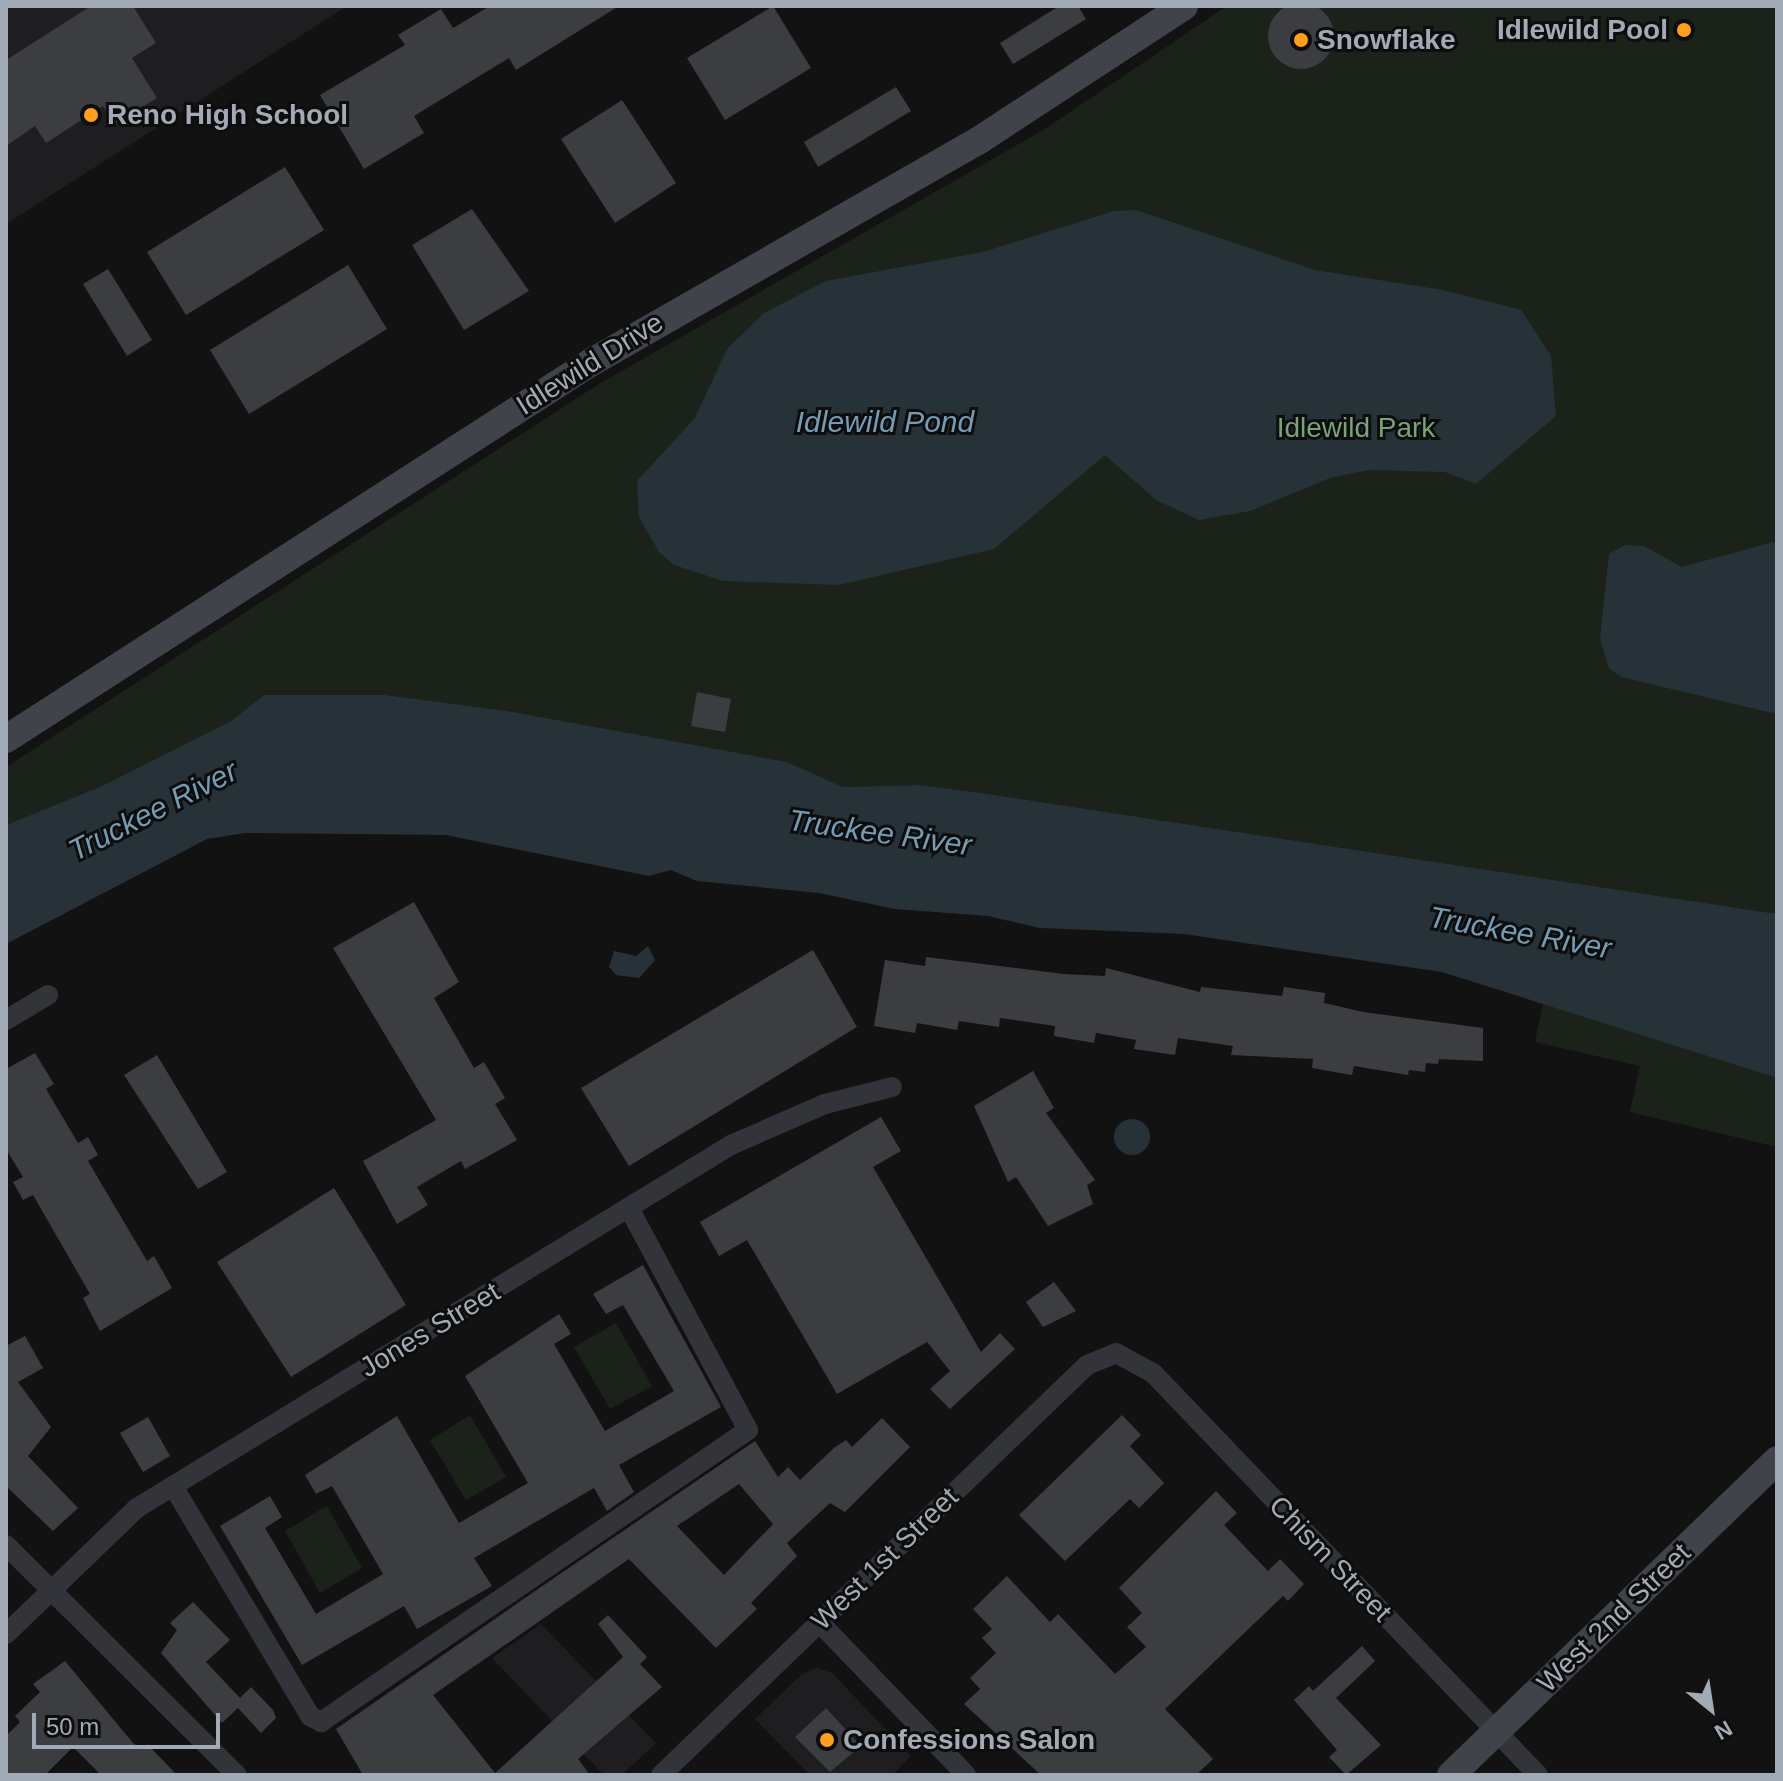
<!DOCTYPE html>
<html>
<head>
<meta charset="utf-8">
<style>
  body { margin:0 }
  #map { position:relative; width:1783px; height:1781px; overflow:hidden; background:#121213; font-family:Helvetica,sans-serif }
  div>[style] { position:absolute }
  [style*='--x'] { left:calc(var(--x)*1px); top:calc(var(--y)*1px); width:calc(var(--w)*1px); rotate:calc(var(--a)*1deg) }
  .built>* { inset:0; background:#1e1e21 }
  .green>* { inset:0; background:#1a221a }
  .water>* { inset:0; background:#273238 }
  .round { border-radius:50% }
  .building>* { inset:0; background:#3c3d41 }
  .street>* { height:20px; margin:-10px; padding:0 10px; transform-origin:10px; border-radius:10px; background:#323439 }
  .secondary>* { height:28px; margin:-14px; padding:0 14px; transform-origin:14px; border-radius:14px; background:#404349 }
  .dots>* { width:22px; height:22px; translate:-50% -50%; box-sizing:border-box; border:4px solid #0d0d0e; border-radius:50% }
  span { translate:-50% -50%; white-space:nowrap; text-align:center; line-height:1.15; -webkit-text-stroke:6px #0d0d0e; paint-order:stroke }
  .poi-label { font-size:28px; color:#a2aab5; font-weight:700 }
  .right { translate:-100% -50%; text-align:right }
  .left { translate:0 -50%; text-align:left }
  .street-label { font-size:28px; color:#a2aab5 }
  .park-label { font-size:28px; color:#78a277 }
  .water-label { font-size:30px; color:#759cb4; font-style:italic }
  .frame { position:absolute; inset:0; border:8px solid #a2aab5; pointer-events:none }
  .north { position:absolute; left:1671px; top:1669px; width:80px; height:80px; -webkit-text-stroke:6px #0d0d0e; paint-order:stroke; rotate:150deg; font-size:22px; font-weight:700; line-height:32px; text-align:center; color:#a2aab5 }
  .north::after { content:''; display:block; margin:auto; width:28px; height:36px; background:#a2aab5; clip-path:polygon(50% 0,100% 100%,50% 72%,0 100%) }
  .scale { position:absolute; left:32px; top:1713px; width:188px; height:36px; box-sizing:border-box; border:4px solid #a2aab5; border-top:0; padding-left:10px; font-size:24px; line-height:28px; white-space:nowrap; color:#a2aab5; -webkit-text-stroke:6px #0d0d0e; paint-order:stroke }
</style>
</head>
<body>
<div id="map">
  <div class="built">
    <i style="clip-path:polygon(6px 6px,347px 6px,6px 224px)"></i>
    <i style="clip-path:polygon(541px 1624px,656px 1743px,622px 1775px,604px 1775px,492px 1658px)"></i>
    <i style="clip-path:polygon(817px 1668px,832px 1673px,911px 1756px,892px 1775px,810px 1775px,755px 1719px,802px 1674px)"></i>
  </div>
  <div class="green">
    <i style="clip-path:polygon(1227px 6px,1777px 6px,1777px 914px,981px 793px,919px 785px,843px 787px,787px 762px,385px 695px,264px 695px,231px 721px,102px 786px,6px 825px,6px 767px,599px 384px,1045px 129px)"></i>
    <i style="clip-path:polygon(1543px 1003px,1777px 1078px,1777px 1147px,1630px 1112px,1640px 1066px,1535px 1042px)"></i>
    <i style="clip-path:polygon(616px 1323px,652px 1386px,610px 1409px,574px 1347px)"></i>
    <i style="clip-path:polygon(470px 1415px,506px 1477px,466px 1500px,430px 1440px)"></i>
    <i style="clip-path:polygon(327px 1506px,362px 1568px,320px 1593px,285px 1531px)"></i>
  </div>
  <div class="water">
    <i style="clip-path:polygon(1136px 210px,1315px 270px,1443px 290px,1521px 310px,1551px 356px,1556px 416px,1476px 484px,1445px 472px,1368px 470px,1330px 478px,1250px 511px,1199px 520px,1156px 500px,1105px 455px,994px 549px,839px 585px,723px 581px,674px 565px,659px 552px,639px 517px,637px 481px,695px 418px,727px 349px,764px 313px,826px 281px,983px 252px,1114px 211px)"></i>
    <i style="clip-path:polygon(1777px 541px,1777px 714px,1621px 677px,1609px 668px,1600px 639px,1609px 554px,1625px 545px,1644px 546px,1682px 567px)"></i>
    <i style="clip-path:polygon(264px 695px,385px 695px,506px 711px,787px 762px,843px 787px,919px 785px,981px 793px,1777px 914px,1777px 1078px,1442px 972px,1184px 934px,1040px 928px,988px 916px,895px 909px,819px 893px,697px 881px,671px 870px,649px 876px,446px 835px,245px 833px,207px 839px,6px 944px,6px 825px,102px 786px,231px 721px)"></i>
    <i style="clip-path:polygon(648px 946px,655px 960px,639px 978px,616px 975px,609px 967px,614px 951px,636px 956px)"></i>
    <i class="round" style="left:1114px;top:1119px;width:36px;height:36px"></i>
  </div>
  <div class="building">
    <i class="round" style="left:1268px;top:3px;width:66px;height:66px"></i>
    <i style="clip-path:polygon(91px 6px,133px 6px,156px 43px,132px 58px,157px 98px,115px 124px,103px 106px,46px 143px,35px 126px,6px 146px,6px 60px)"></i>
    <i style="clip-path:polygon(490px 6px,619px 6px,516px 70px,509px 58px,414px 116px,424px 133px,364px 169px,320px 95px,405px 45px,398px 35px,441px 9px,453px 28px)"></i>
    <i style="clip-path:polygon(773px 6px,811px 68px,725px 120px,687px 58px)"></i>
    <i style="clip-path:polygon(1059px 6px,1078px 6px,1086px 19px,1013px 64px,1000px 43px)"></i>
    <i style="clip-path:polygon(896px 87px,911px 111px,818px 167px,804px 142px)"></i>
    <i style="clip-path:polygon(622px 100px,676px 183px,615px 223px,561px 139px)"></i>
    <i style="clip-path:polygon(285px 167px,324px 230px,186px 315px,147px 252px)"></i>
    <i style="clip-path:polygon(472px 209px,529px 291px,464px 330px,412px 245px)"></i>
    <i style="clip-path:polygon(348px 265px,387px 329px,249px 414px,210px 350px)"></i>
    <i style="clip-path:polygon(108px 269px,152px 340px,127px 356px,83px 284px)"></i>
    <i style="clip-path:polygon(697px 692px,731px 699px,725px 732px,691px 726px)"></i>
    <i style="clip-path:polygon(414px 902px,459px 982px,434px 998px,474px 1068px,484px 1062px,505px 1098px,495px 1104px,517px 1140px,465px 1169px,461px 1161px,417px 1187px,428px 1205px,397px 1224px,363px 1161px,436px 1120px,333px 948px)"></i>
    <i style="clip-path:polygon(813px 950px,857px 1027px,629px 1166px,581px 1088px)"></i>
    <i style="clip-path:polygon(926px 957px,1064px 974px,1105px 976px,1106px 968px,1200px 992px,1201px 987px,1282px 996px,1284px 987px,1325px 993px,1324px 1003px,1363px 1012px,1483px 1028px,1483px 1061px,1439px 1059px,1438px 1064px,1426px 1063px,1425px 1072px,1409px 1070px,1408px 1075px,1354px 1066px,1352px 1075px,1312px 1068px,1313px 1059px,1231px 1055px,1233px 1046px,1178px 1038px,1175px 1055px,1134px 1049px,1136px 1040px,1096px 1033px,1094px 1043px,1054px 1036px,1055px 1026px,1000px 1018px,999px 1027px,959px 1021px,957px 1030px,917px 1023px,915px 1033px,874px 1026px,885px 960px,925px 966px)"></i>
    <i style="clip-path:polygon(35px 1053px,54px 1084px,46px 1089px,78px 1143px,88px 1137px,98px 1155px,88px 1161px,147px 1261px,154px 1256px,172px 1288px,100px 1331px,83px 1298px,90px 1294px,33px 1195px,23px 1200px,13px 1182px,23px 1177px,6px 1149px,6px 1069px)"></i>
    <i style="clip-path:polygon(157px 1055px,227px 1172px,198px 1189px,124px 1075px)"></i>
    <i style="clip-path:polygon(1033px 1071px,1054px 1108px,1046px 1113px,1095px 1180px,1087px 1185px,1093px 1204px,1048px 1226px,1016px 1177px,1008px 1182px,974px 1106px)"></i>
    <i style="clip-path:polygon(881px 1117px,901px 1151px,873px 1167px,981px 1352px,1000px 1333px,1015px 1349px,950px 1409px,930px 1389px,950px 1371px,927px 1342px,837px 1394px,747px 1240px,719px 1256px,700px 1222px)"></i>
    <i style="clip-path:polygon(334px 1188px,406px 1305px,291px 1377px,217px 1262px)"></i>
    <i style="clip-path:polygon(643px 1265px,721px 1407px,619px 1465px,634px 1492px,607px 1511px,594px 1488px,474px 1558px,492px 1586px,417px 1629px,404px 1606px,302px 1665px,220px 1526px,270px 1496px,282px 1517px,265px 1528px,316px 1614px,383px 1574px,332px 1486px,316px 1494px,305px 1475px,397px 1416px,459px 1523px,528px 1483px,465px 1376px,559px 1314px,571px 1334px,554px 1344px,605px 1431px,674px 1391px,623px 1305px,606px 1314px,593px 1294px)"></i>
    <i style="clip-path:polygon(1054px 1282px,1076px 1311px,1043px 1327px,1026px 1302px)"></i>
    <i style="clip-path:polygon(25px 1336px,43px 1368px,18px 1382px,51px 1427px,28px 1456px,78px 1508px,53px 1531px,6px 1486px,6px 1346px)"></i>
    <i style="clip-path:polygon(1122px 1415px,1141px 1435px,1130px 1446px,1164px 1483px,1139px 1508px,1130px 1499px,1065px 1561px,1019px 1515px)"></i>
    <i style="clip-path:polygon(148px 1417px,170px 1456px,143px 1472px,120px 1433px)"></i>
    <i style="clip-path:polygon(evenodd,882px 1418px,910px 1447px,845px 1512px,830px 1503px,787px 1543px,797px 1556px,751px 1603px,757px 1609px,716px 1648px,629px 1559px,433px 1695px,495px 1773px,623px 1657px,598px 1624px,608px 1615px,647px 1657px,640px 1664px,662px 1687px,578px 1759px,590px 1775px,363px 1775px,336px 1729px,541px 1587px,755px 1441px,778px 1477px,788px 1467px,800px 1480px,834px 1448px,846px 1440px,852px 1447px,882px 1418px,739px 1484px,773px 1524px,724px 1575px,677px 1526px,739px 1484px)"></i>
    <i style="clip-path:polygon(1216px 1491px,1237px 1513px,1224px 1525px,1268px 1571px,1280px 1559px,1304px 1584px,1288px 1601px,1283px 1596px,1165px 1709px,1213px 1759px,1196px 1775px,1041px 1775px,964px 1704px,980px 1689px,970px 1678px,996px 1653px,982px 1638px,992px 1629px,973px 1609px,1007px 1576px,1050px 1622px,1058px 1614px,1115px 1674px,1146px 1647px,1127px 1627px,1142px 1613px,1119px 1588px)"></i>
    <i style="clip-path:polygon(193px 1602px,230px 1640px,206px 1662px,240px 1698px,251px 1687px,273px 1710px,276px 1718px,261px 1733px,238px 1708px,222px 1723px,161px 1653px,177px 1630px,170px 1623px)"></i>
    <i style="clip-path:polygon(1362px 1646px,1375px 1661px,1336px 1698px,1381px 1745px,1346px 1775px,1329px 1757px,1337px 1750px,1294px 1700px,1309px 1686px,1313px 1691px)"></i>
    <i style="clip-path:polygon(65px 1661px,133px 1743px,142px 1749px,147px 1744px,177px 1775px,101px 1775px,73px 1747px,45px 1775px,6px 1775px,6px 1736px,20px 1722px,15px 1716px,40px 1692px,33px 1684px)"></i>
    <i style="clip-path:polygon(826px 1708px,861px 1746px,830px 1772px,795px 1737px)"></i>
  </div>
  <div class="street">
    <i style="--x:6;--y:1020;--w:49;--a:-30.8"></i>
    <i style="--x:173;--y:1486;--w:268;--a:59.2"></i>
    <i style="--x:310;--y:1716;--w:13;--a:29"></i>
    <i style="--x:321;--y:1722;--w:517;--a:-34.37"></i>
    <i style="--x:748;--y:1430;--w:252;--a:-118.2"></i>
    <i style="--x:6;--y:1545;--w:326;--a:44.9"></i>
    <i style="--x:819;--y:1622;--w:212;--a:46.1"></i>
    <i style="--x:6;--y:1634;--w:182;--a:-43.9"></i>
    <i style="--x:137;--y:1508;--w:696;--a:-31.43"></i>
    <i style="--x:731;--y:1145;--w:103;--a:-23.6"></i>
    <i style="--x:825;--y:1104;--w:69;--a:-14.2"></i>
    <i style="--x:661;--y:1775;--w:591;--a:-43.9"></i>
    <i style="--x:1087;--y:1365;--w:31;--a:-22"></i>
    <i style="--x:1116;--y:1353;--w:42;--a:28.4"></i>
    <i style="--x:1153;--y:1373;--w:557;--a:46.24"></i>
  </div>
  <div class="secondary">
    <i style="--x:6;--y:739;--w:695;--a:-32.77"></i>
    <i style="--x:590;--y:363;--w:447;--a:-29.8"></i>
    <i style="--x:978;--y:141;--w:246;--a:-33.2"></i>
    <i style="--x:1451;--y:1775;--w:453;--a:-44"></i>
  </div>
  <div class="dots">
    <i style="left:1684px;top:30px;background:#ff9f1e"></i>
    <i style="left:1301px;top:40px;background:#ff9f1e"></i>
    <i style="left:91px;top:115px;background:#ff9f1e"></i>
    <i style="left:827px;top:1740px;background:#ff9f1e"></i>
  </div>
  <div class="poi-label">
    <span class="right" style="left:1668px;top:30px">Idlewild Pool</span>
    <span class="left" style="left:1317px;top:40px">Snowflake</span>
    <span class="left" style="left:107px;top:115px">Reno High School</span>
    <span class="left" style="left:843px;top:1740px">Confessions Salon</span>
  </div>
  <div class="street-label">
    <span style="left:590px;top:364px;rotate:-32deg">Idlewild Drive</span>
    <span style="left:430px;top:1330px;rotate:-31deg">Jones Street</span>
    <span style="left:885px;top:1559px;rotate:-44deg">West 1st Street</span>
    <span style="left:1330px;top:1559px;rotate:46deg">Chism Street</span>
    <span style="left:1614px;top:1618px;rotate:-44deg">West 2nd Street</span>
  </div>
  <div class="park-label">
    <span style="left:1356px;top:428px">Idlewild Park</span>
  </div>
  <div class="water-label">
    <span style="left:885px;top:422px">Idlewild Pond</span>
    <span style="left:153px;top:811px;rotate:-27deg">Truckee River</span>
    <span style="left:880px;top:833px;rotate:8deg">Truckee River</span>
    <span style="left:1520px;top:933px;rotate:10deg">Truckee River</span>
  </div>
  <div class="frame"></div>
  <div class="north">N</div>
  <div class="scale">50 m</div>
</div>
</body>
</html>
